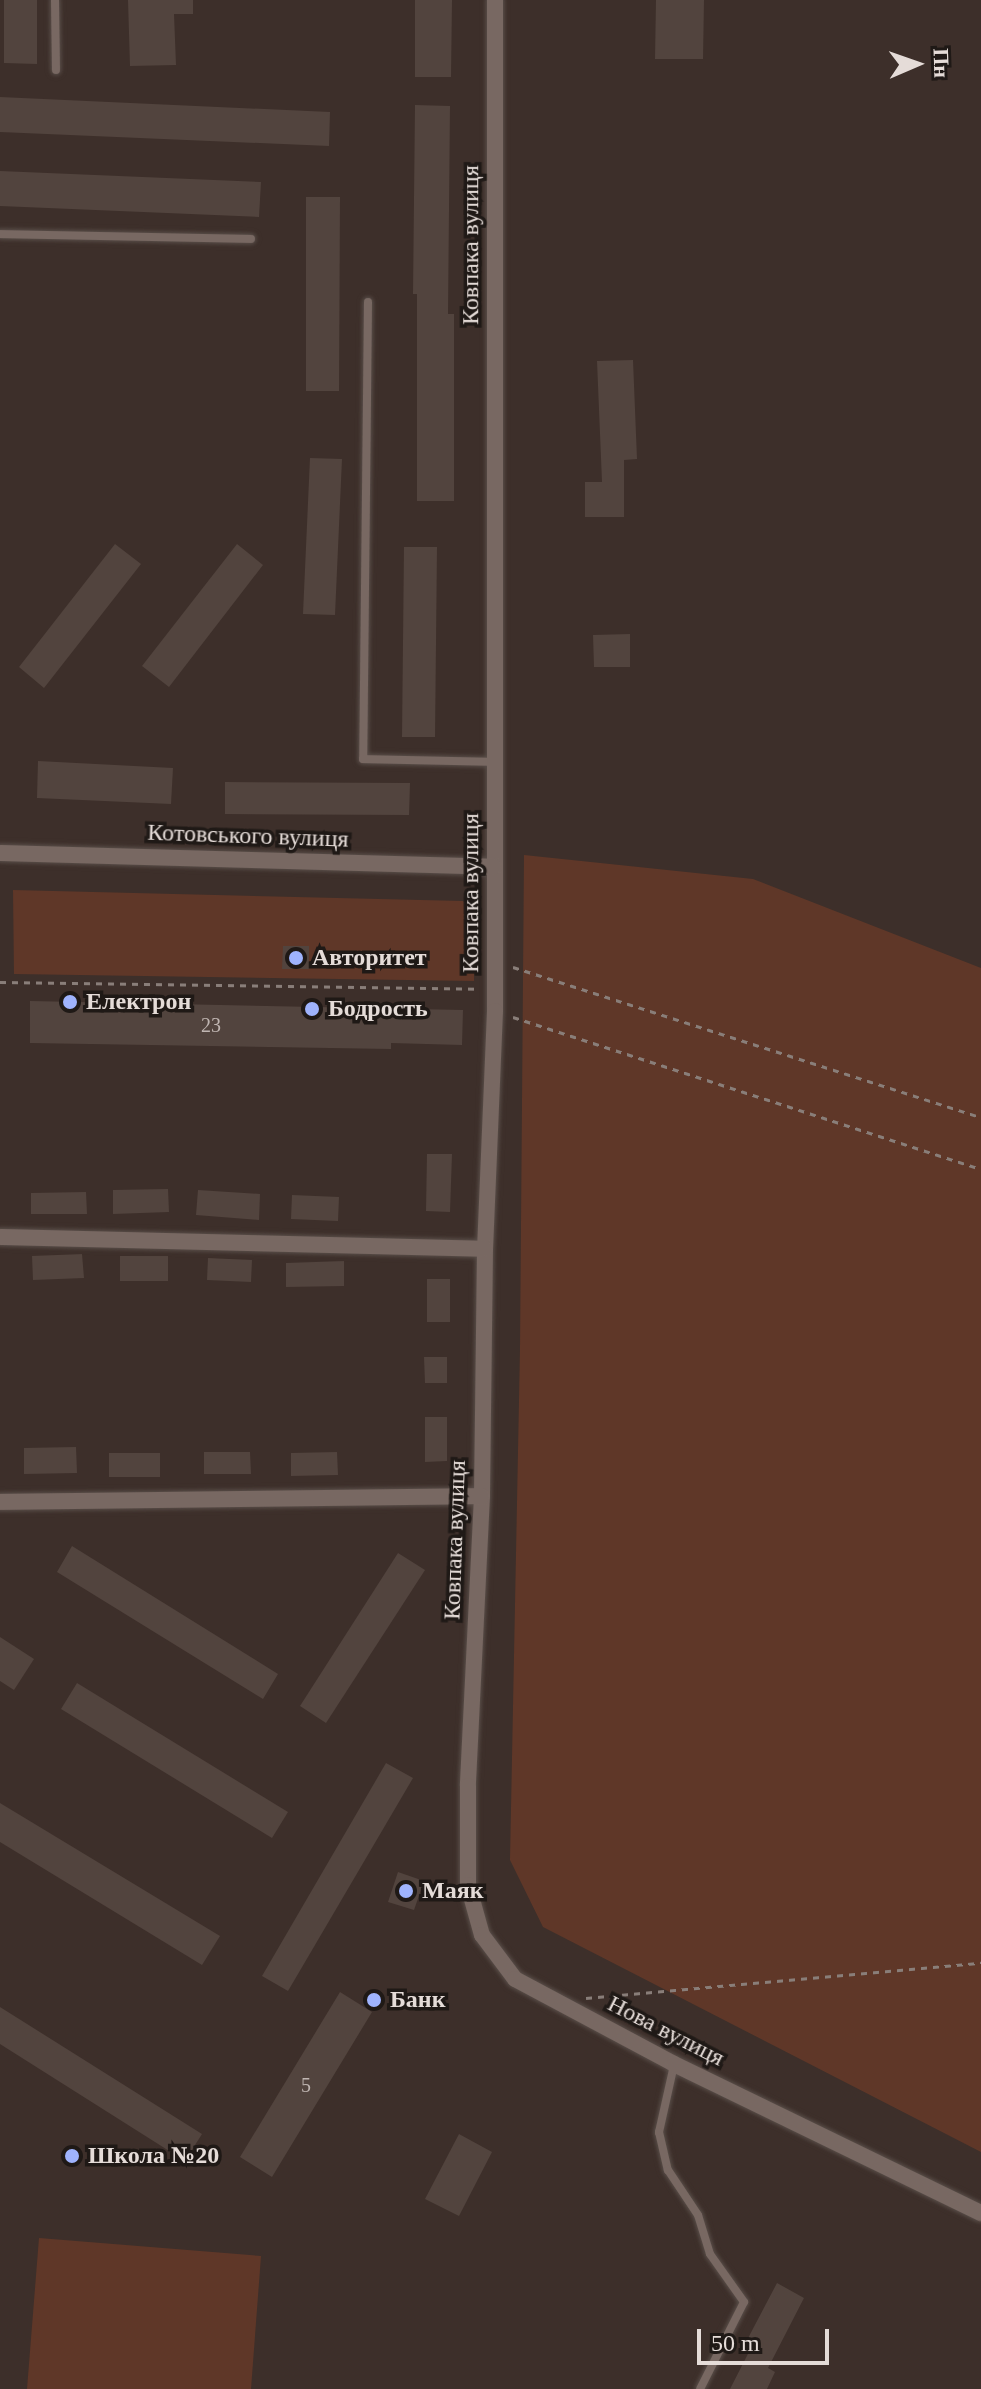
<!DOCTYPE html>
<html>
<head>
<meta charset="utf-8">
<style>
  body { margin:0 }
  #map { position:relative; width:981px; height:2389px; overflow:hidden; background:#3d2f2a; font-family:"Times New Roman",serif }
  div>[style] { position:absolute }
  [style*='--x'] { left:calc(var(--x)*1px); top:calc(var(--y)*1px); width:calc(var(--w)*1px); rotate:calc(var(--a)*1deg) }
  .green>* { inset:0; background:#5f3728 }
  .building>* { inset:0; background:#52443e }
  .path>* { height:3px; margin-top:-1.5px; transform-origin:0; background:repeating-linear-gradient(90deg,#897e79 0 6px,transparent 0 12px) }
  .roads { filter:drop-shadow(0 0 2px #594e49) drop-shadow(0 0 2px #594e49) }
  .lane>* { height:8px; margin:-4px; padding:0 4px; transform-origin:4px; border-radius:4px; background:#786862 }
  .street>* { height:16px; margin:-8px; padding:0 8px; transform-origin:8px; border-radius:8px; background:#786862 }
  .dots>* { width:22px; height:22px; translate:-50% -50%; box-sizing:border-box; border:4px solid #1f1916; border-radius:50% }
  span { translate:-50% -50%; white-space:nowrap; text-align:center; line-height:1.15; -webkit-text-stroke:7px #1f1916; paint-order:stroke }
  .number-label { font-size:20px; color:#c0b6b2 }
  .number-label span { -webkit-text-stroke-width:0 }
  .street-label { font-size:24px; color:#e5dcd8 }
  .poi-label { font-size:24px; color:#e5dcd8; font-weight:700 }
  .left { translate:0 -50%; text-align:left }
  .north { position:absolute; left:877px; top:24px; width:80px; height:80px; -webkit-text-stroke:6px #1f1916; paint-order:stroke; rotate:88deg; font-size:22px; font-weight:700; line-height:32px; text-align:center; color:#e5dcd8 }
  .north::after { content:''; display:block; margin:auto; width:28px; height:36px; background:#e5dcd8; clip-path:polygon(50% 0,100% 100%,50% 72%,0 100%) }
  .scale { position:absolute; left:697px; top:2329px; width:132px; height:36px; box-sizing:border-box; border:4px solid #e5dcd8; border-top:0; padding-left:10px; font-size:24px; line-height:28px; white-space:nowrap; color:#e5dcd8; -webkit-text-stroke:6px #1f1916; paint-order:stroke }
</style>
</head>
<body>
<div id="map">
  <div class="green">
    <i style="clip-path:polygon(524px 855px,753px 879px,981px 968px,981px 2152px,543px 1927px,510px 1860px,520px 1349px)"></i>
    <i style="clip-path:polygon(13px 890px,463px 901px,475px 912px,474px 981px,14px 974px)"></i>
    <i style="clip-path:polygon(39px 2238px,261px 2256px,251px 2389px,27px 2389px)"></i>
  </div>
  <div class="building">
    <i style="clip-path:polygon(4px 0,37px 0,37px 64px,4px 63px)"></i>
    <i style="clip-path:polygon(128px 0,193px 0,193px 14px,174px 14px,176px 65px,130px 66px)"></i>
    <i style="clip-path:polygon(415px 0,452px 0,451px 77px,415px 77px)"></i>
    <i style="clip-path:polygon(656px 0,704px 0,703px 59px,655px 59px)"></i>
    <i style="clip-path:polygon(0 97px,330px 112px,329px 146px,0 132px)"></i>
    <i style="clip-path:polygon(415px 105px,450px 106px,448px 314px,454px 314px,454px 501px,417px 501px,417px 294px,413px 294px)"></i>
    <i style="clip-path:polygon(0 171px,261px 182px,259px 217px,0 206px)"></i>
    <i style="clip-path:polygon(306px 197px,340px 197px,339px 391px,306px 391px)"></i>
    <i style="clip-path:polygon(633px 360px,637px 459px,624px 460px,624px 517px,585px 517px,585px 482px,602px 482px,597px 361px)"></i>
    <i style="clip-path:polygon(310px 458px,342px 459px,335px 615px,303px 614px)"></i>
    <i style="clip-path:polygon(115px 544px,141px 564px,44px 688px,19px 667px)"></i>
    <i style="clip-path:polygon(237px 544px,263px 565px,169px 687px,142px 666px)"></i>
    <i style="clip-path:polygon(404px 547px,437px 547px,435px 737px,402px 737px)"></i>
    <i style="clip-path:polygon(630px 634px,630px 667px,594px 667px,593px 635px)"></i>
    <i style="clip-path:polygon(38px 761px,173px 768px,171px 804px,37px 798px)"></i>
    <i style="clip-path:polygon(225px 782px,410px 783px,409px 815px,225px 814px)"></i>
    <i style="clip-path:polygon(283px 946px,309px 946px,309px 969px,282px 969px)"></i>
    <i style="clip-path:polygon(30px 1001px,463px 1010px,462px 1045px,391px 1043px,391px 1049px,30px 1043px)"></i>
    <i style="clip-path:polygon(427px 1154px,452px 1154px,450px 1212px,426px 1211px)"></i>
    <i style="clip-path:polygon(168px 1189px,169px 1212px,113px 1214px,113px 1190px)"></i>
    <i style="clip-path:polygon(198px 1190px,260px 1194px,259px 1220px,196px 1215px)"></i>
    <i style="clip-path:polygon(86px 1192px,87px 1214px,31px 1214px,31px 1193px)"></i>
    <i style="clip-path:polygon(292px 1195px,339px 1197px,338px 1221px,291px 1219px)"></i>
    <i style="clip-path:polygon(82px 1254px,84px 1278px,33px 1280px,32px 1256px)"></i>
    <i style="clip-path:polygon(120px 1256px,168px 1256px,168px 1281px,120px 1281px)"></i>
    <i style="clip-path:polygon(208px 1258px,252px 1260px,251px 1282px,207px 1280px)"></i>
    <i style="clip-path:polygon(344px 1261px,344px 1286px,286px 1287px,286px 1263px)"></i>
    <i style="clip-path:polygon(427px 1279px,450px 1279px,450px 1322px,427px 1322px)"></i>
    <i style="clip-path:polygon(424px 1357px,447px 1357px,447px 1383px,425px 1383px)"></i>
    <i style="clip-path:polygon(425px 1417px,447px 1417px,447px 1461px,425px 1462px)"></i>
    <i style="clip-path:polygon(76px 1447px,77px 1473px,24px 1474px,24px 1448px)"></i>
    <i style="clip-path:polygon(204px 1452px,250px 1452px,251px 1474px,204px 1474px)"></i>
    <i style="clip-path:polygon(337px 1452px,338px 1475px,291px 1476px,291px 1453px)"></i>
    <i style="clip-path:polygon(109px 1453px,160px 1453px,160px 1477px,109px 1477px)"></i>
    <i style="clip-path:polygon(72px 1546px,278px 1674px,263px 1699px,57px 1572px)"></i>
    <i style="clip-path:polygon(398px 1553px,425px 1570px,326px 1723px,300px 1706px)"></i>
    <i style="clip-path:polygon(0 1637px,34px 1659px,14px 1690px,0 1681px)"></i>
    <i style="clip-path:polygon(77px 1683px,288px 1812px,272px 1838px,61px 1709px)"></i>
    <i style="clip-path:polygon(386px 1763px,413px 1778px,288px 1991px,262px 1976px)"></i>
    <i style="clip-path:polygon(0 1803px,220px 1936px,202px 1965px,0 1842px)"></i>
    <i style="clip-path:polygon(398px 1872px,424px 1881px,414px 1910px,388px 1902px)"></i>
    <i style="clip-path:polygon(340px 1992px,372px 2012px,272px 2177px,240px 2157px)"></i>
    <i style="clip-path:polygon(0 2007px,202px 2134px,185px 2161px,0 2044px)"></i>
    <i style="clip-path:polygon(459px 2134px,492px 2152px,459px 2216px,425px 2199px)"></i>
    <i style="clip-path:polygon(777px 2283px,804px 2298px,768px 2368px,775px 2372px,767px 2389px,730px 2389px,752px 2346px,746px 2342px)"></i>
  </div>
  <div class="path">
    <i style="--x:513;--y:967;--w:491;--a:17.8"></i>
    <i style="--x:0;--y:982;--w:479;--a:0.8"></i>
    <i style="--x:513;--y:1017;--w:492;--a:18"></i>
    <i style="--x:586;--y:1998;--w:397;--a:-5.1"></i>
  </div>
  <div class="roads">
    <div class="lane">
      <i style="--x:55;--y:0;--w:70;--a:89.2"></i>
      <i style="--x:0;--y:234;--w:251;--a:1.1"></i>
      <i style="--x:368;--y:302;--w:457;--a:90.6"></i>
      <i style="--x:363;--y:759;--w:133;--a:1.3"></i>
      <i style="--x:674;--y:2065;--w:69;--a:102.6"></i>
      <i style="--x:659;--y:2132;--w:39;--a:77"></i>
      <i style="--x:668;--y:2170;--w:54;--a:56.3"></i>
      <i style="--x:698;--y:2215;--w:41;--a:72.9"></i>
      <i style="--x:710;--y:2254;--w:59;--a:54.7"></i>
      <i style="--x:744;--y:2302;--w:97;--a:116.8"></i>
    </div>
    <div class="street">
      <i style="--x:495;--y:0;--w:1011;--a:90"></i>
      <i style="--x:495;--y:1011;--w:238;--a:92.4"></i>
      <i style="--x:485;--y:1249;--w:247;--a:90.7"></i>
      <i style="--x:482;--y:1496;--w:290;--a:92.8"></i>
      <i style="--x:468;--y:1786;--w:99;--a:90"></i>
      <i style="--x:468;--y:1885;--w:52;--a:74.4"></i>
      <i style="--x:482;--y:1935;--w:55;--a:53.1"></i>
      <i style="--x:515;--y:1979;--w:180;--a:28.1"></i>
      <i style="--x:674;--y:2064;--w:341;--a:25.9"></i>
      <i style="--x:0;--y:853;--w:494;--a:1.6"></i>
      <i style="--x:0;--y:1237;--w:485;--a:1.4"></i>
      <i style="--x:0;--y:1502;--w:482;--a:-0.7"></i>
    </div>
  </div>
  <div class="dots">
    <i style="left:296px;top:958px;background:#9fb3fd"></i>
    <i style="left:70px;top:1002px;background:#9fb3fd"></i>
    <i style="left:312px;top:1009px;background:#9fb3fd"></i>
    <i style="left:406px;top:1891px;background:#9fb3fd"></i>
    <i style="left:374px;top:2000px;background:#9fb3fd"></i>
    <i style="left:72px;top:2156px;background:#9fb3fd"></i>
  </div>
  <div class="number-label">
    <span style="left:211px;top:1025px">23</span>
    <span style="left:306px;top:2085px">5</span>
  </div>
  <div class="street-label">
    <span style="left:471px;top:245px;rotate:-90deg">Ковпака вулиця</span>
    <span style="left:248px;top:836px;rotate:2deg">Котовського вулиця</span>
    <span style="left:471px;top:893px;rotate:-90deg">Ковпака вулиця</span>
    <span style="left:455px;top:1540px;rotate:-88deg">Ковпака вулиця</span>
    <span style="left:666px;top:2031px;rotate:27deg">Нова вулиця</span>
  </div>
  <div class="poi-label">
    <span class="left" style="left:312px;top:958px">Авторитет</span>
    <span class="left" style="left:86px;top:1002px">Електрон</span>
    <span class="left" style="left:328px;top:1009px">Бодрость</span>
    <span class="left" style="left:422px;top:1891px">Маяк</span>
    <span class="left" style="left:390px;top:2000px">Банк</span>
    <span class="left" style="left:88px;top:2156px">Школа №20</span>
  </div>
  <div class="north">Пн</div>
  <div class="scale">50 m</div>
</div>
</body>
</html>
